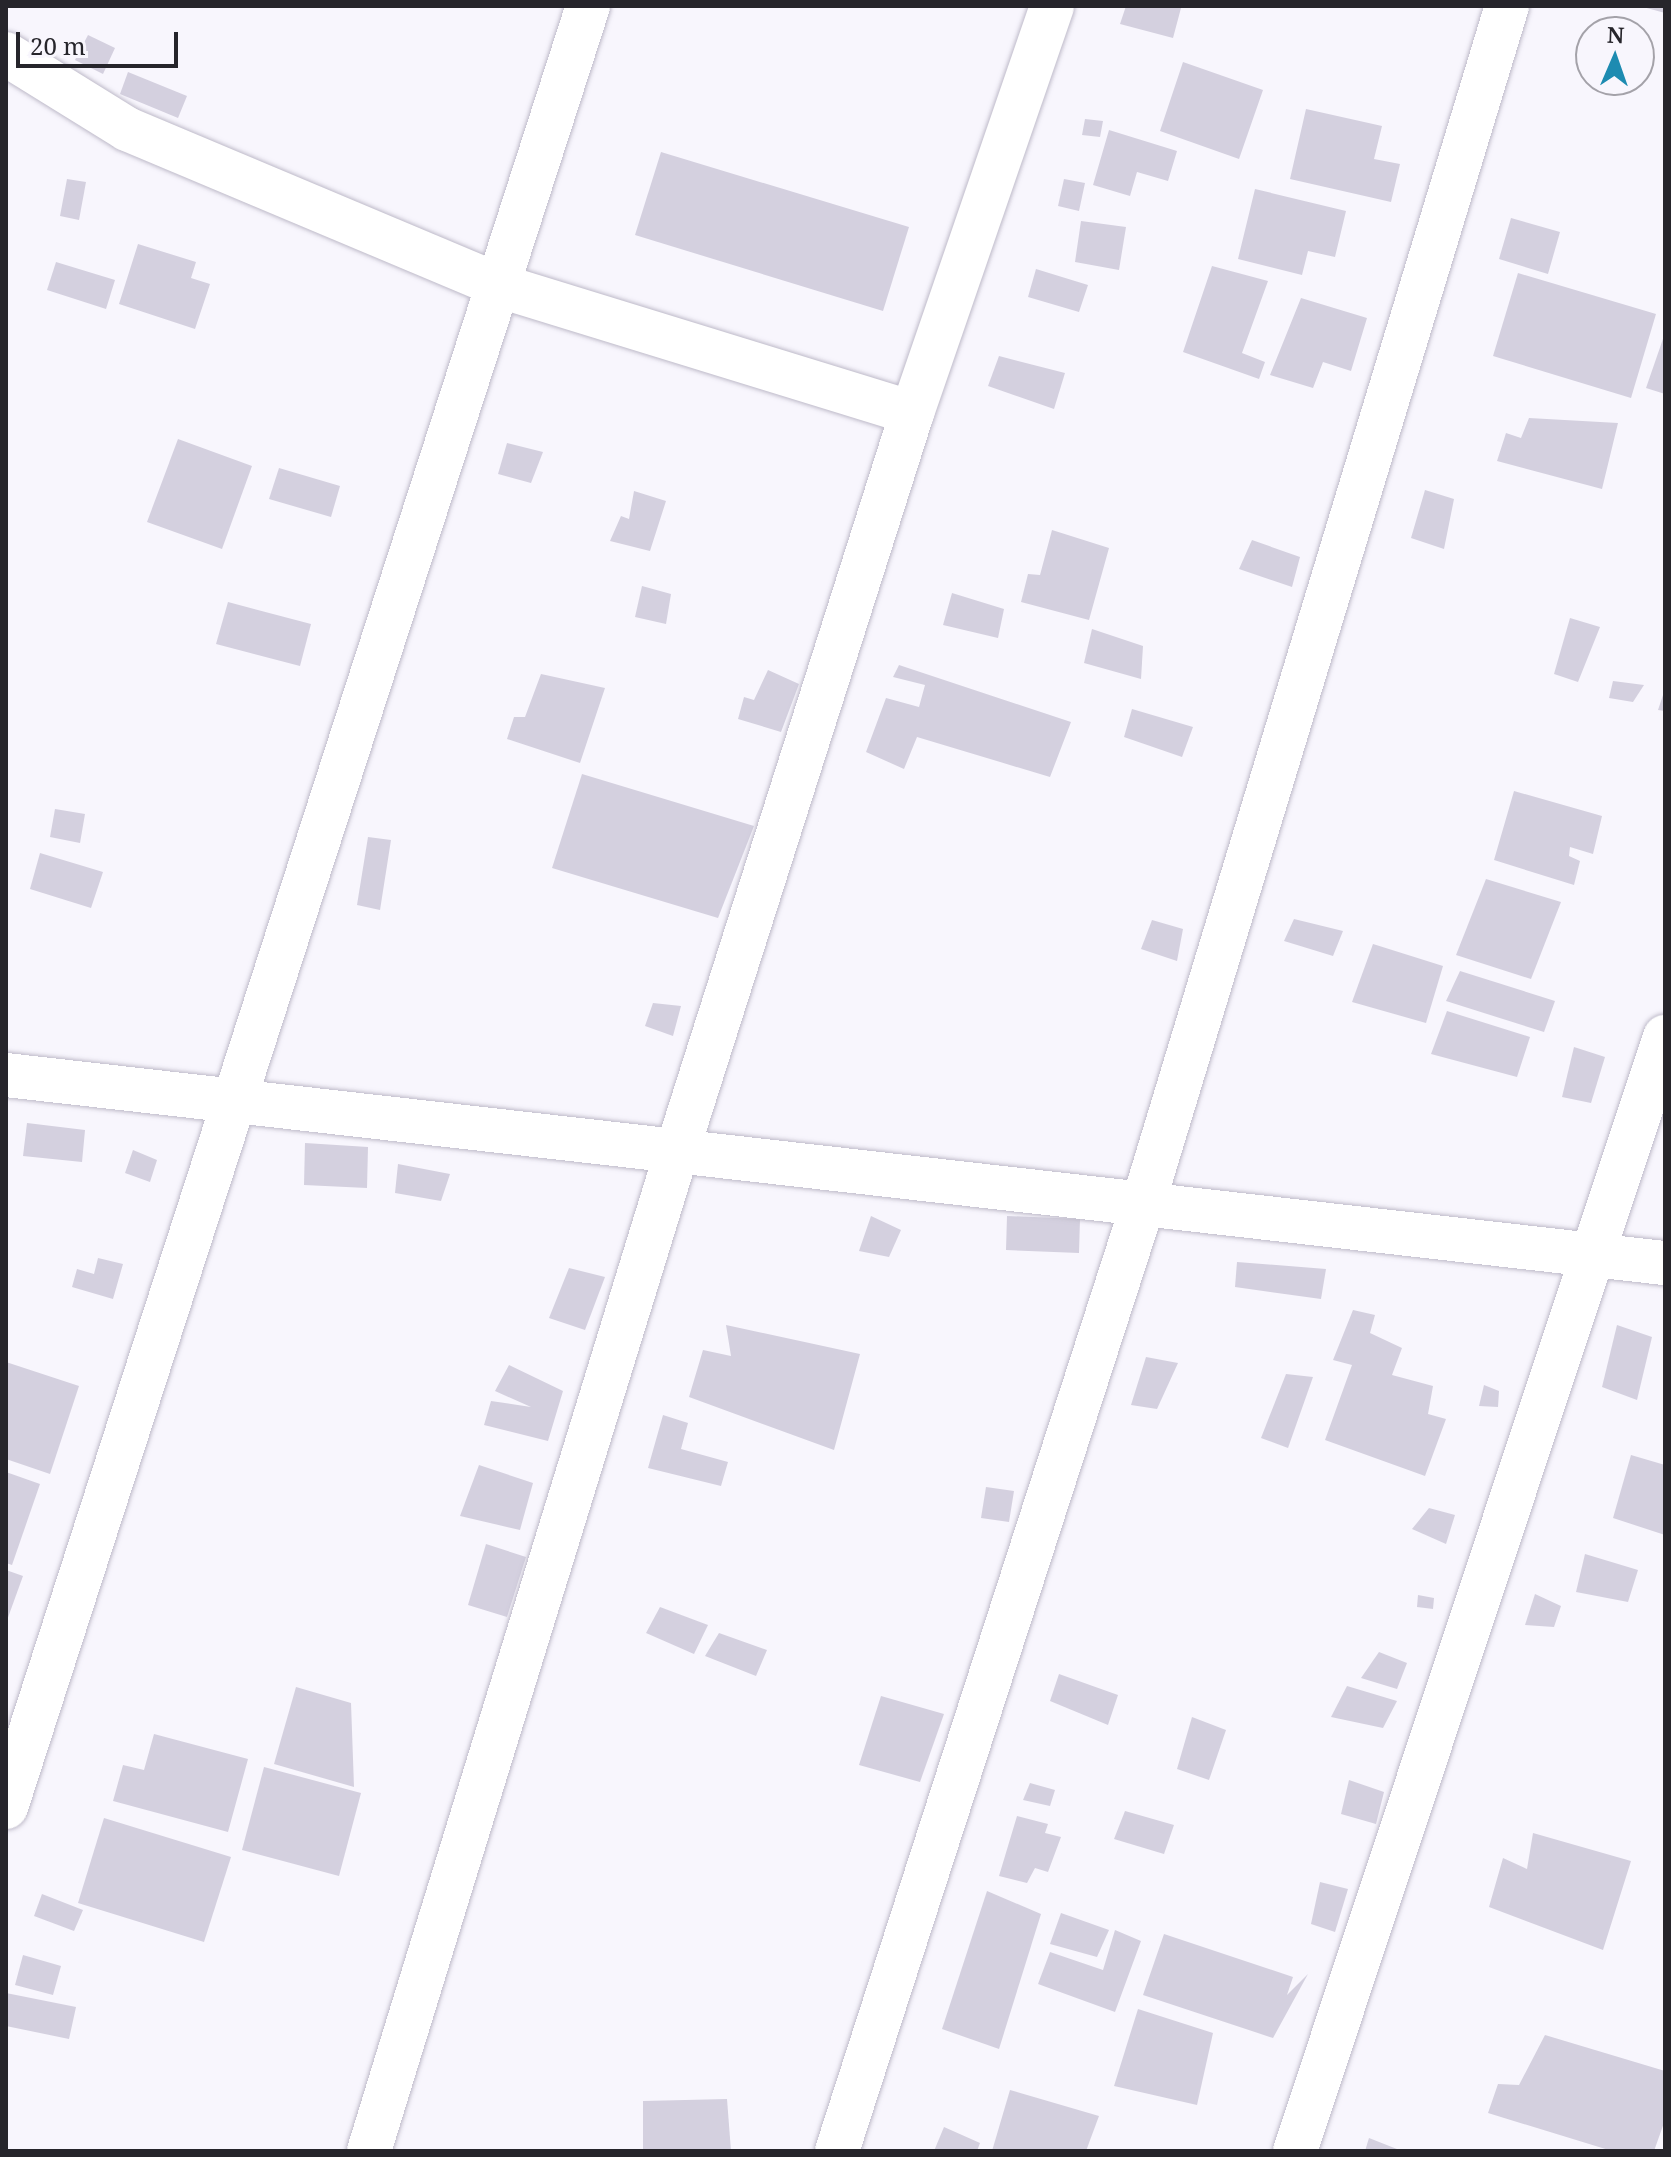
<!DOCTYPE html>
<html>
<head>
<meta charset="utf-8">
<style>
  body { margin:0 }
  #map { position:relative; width:1671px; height:2157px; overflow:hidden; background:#f8f6fd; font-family:"Noto Serif",serif }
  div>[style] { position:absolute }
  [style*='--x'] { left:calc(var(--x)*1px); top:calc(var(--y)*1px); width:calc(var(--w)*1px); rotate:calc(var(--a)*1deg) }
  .building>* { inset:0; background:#d4d0df }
  .roads { filter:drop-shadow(0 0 2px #bebac9) drop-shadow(0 0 2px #bebac9) }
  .minor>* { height:44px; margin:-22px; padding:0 22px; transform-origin:22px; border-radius:22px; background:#fff }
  span { translate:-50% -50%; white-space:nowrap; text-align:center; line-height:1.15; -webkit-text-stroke:7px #f8f6fd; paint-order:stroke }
  .frame { position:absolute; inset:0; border:8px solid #26252b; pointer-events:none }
  .north { position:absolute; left:1575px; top:16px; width:80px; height:80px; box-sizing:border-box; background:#f8f6fd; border:2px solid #a4a2a9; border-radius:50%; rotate:2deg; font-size:22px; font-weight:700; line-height:32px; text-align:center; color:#26252b }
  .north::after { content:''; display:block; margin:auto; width:28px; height:36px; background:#1d8bb1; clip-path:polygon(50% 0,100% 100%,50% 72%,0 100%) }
  .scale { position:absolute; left:16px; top:32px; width:162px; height:36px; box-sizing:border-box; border:4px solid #26252b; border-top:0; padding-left:10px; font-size:24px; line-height:28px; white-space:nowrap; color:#26252b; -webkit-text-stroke:6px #f8f6fd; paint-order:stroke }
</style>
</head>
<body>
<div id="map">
  <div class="building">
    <i style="clip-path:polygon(1126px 6px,1181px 8px,1173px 38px,1120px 24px)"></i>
    <i style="clip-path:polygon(1643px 6px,1665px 6px,1665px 13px,1643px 7px)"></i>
    <i style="clip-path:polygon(88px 35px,115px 48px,103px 74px,75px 60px)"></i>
    <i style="clip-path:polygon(1183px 62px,1263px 90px,1239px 159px,1160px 131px)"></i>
    <i style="clip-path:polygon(128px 72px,187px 96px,178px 118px,120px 94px)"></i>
    <i style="clip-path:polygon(1306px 109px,1382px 126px,1374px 159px,1400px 164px,1391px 202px,1290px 179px)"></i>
    <i style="clip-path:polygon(1085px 119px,1103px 121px,1100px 137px,1082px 135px)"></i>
    <i style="clip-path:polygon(1109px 130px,1177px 151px,1168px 181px,1137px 172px,1130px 196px,1093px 185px)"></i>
    <i style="clip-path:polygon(661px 152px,909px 227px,883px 311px,635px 235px)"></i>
    <i style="clip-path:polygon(67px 179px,86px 182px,79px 220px,60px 216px)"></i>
    <i style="clip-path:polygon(1064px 179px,1085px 183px,1079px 211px,1058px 206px)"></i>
    <i style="clip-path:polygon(1255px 189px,1346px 211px,1335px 257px,1308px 251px,1302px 275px,1238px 259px)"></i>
    <i style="clip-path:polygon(1511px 218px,1560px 232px,1548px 274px,1499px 259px)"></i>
    <i style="clip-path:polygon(1081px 221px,1126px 227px,1119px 270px,1075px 262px)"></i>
    <i style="clip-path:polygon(138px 244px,196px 262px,191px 278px,210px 284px,195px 329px,119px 304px)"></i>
    <i style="clip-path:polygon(56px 262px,115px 280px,106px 309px,47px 290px)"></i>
    <i style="clip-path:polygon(1212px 266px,1268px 281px,1242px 353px,1265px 362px,1259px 379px,1183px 352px)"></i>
    <i style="clip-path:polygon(1036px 269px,1088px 285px,1079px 312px,1028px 297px)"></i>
    <i style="clip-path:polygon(1518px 273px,1656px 314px,1631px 398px,1493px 356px)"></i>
    <i style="clip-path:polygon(1301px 298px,1367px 318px,1351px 371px,1323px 362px,1313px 388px,1270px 375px)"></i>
    <i style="clip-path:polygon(1665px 333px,1665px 394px,1646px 388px)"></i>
    <i style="clip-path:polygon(999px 356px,1065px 373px,1054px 409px,988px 386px)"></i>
    <i style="clip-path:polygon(1529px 418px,1618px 423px,1602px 489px,1497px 461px,1506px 433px,1521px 438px)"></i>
    <i style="clip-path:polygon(178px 439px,252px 466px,222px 549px,147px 522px)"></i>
    <i style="clip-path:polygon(507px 443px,543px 452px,531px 483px,498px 474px)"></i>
    <i style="clip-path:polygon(279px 468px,340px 486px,331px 517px,269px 499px)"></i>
    <i style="clip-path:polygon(1425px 490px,1454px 499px,1444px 549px,1411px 538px)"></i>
    <i style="clip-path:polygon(634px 491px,666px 501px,650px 551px,610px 541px,621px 516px,629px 519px)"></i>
    <i style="clip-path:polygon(1052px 530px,1109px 548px,1089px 620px,1021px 602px,1028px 574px,1040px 575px)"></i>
    <i style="clip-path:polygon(1252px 540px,1300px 557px,1292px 587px,1239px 569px)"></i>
    <i style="clip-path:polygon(642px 586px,671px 594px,666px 624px,635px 617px)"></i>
    <i style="clip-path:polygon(952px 593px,1004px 609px,998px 638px,943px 625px)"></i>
    <i style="clip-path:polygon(228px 602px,311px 624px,300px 666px,216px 644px)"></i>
    <i style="clip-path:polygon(1570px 618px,1600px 627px,1578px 682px,1554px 674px)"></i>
    <i style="clip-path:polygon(1092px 629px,1143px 646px,1141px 679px,1084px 663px)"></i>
    <i style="clip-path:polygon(899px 665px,1071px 722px,1050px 777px,917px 737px,904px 769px,866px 752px,886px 698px,919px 707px,925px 685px,893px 677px)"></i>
    <i style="clip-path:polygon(768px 670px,799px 684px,781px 732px,738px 719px,744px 697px,754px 700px)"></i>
    <i style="clip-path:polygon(541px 674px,605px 688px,580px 763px,507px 739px,514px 717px,525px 717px)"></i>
    <i style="clip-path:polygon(1613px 681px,1644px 685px,1633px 702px,1609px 698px)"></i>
    <i style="clip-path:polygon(1665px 689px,1665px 711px,1658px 710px)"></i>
    <i style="clip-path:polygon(1132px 709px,1193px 727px,1182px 757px,1124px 737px)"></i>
    <i style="clip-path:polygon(582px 774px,754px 826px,718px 918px,552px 868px)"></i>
    <i style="clip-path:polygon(1514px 791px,1602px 816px,1593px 854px,1570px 847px,1569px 856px,1580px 861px,1574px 885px,1494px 860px)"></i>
    <i style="clip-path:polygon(55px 809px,85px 814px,80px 843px,50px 837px)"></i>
    <i style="clip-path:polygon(368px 837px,391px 840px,380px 910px,357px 905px)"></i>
    <i style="clip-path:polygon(40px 853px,103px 872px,91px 908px,30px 889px)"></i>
    <i style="clip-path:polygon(1486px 879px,1561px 902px,1531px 979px,1456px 955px)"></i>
    <i style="clip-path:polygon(1294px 919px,1343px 931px,1333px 956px,1284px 941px)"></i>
    <i style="clip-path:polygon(1152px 920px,1183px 929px,1177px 961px,1141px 949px)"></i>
    <i style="clip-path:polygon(1373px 944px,1443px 966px,1426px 1023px,1352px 1002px)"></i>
    <i style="clip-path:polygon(1460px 971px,1555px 1001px,1544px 1032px,1446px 1001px)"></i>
    <i style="clip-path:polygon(653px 1003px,681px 1006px,673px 1036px,645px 1026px)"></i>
    <i style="clip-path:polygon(1447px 1011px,1530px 1037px,1517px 1077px,1431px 1054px)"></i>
    <i style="clip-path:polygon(1574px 1047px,1605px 1057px,1591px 1103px,1562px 1097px)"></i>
    <i style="clip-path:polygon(27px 1123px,85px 1130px,82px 1162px,23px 1156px)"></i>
    <i style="clip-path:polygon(305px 1143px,368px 1147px,367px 1188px,304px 1185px)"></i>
    <i style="clip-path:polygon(133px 1150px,157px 1160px,150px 1182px,125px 1173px)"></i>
    <i style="clip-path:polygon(398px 1164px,450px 1174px,441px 1201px,395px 1193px)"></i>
    <i style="clip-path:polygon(871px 1216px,901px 1230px,889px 1257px,859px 1251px)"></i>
    <i style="clip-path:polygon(1007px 1216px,1080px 1219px,1079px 1253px,1006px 1250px)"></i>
    <i style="clip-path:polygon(98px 1258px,123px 1264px,113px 1299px,72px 1287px,77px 1269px,94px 1274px)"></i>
    <i style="clip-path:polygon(1237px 1262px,1326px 1269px,1321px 1299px,1235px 1287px)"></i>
    <i style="clip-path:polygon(569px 1268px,605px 1277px,585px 1330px,549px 1318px)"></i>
    <i style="clip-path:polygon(1353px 1310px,1375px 1315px,1370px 1333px,1402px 1348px,1392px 1375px,1433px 1386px,1428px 1414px,1446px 1419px,1425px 1476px,1325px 1440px,1352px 1365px,1333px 1360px)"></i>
    <i style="clip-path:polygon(726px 1325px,860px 1354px,834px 1450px,689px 1397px,703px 1350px,731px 1356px)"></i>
    <i style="clip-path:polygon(1617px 1325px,1652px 1337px,1637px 1400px,1602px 1387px)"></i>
    <i style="clip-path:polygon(1146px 1357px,1178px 1363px,1157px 1409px,1131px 1405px)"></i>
    <i style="clip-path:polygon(6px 1362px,79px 1386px,50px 1474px,6px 1459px)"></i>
    <i style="clip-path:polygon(509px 1365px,563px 1391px,548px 1441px,484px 1425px,491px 1401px,531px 1407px,495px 1391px)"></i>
    <i style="clip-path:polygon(1286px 1374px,1313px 1377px,1288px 1448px,1261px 1438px)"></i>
    <i style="clip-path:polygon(1484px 1385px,1499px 1391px,1498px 1407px,1479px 1406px)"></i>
    <i style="clip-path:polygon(663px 1415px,688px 1423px,681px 1449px,728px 1462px,721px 1486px,648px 1468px)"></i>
    <i style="clip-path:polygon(1631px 1455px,1665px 1465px,1665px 1535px,1613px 1518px)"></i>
    <i style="clip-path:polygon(479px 1465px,533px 1483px,520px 1530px,460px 1516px)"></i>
    <i style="clip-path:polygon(6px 1472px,40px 1484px,12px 1565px,6px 1563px)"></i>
    <i style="clip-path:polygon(986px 1487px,1014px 1491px,1009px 1522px,981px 1518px)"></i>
    <i style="clip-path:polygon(1429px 1508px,1455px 1515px,1446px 1544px,1412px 1529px)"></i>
    <i style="clip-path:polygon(486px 1544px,526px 1557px,507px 1617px,468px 1605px)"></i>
    <i style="clip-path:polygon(1585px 1554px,1638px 1570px,1628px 1602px,1576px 1592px)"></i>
    <i style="clip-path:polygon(6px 1570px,23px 1576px,6px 1623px)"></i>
    <i style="clip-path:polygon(1535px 1594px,1561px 1606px,1554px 1627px,1525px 1625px)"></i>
    <i style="clip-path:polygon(1418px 1595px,1434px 1598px,1433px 1609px,1417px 1607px)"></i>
    <i style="clip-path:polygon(660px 1607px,708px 1625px,694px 1654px,646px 1633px)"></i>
    <i style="clip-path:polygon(719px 1633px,767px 1650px,756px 1676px,705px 1656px)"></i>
    <i style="clip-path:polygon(1379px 1652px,1407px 1663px,1397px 1689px,1361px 1678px)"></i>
    <i style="clip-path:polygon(1059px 1674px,1118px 1695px,1108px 1725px,1050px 1701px)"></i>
    <i style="clip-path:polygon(1347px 1686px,1397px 1701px,1383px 1728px,1331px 1717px)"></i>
    <i style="clip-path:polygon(296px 1687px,351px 1703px,354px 1787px,274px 1764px)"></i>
    <i style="clip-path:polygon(881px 1696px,944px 1714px,920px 1782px,859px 1765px)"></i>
    <i style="clip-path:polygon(1192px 1717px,1226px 1730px,1209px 1780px,1177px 1769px)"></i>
    <i style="clip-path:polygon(154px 1734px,248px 1759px,228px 1832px,113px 1801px,123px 1765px,144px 1770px)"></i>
    <i style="clip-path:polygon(264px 1767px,361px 1793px,339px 1876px,242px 1850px)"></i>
    <i style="clip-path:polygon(1349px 1780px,1384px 1792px,1376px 1824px,1341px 1814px)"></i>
    <i style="clip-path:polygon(1030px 1783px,1055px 1790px,1050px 1806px,1023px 1800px)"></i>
    <i style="clip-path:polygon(1125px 1811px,1174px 1825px,1164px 1854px,1114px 1839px)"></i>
    <i style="clip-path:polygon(1017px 1816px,1048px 1824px,1045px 1833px,1061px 1837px,1048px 1872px,1035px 1868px,1027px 1883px,999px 1876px)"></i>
    <i style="clip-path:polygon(104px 1818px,231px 1857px,204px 1942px,78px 1903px)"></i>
    <i style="clip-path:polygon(1533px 1833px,1631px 1861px,1603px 1950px,1489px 1907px,1503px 1858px,1527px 1869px)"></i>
    <i style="clip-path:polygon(1320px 1882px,1348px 1889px,1335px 1932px,1311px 1924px)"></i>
    <i style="clip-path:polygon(987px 1891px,1041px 1914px,999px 2049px,942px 2029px)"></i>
    <i style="clip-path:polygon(42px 1894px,83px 1910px,74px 1931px,34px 1916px)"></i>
    <i style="clip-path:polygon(1061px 1913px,1109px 1930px,1097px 1957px,1050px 1944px)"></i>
    <i style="clip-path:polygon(1115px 1930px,1141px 1941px,1115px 2012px,1038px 1984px,1050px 1952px,1103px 1970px)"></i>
    <i style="clip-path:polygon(1164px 1934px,1293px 1977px,1287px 1995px,1308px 1974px,1273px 2038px,1143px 1995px)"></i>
    <i style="clip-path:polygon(23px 1955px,61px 1966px,53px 1995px,15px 1985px)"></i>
    <i style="clip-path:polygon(6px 1993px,76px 2007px,69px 2039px,6px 2026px)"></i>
    <i style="clip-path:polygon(1138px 2009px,1213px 2033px,1197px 2105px,1114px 2086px)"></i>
    <i style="clip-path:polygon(1545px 2035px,1665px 2071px,1665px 2120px,1654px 2151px,1612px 2151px,1488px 2113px,1498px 2084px,1519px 2085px)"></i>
    <i style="clip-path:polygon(1010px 2090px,1099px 2116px,1086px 2151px,992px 2151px)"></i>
    <i style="clip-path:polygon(727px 2099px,731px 2151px,643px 2151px,643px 2101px)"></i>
    <i style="clip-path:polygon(944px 2127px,980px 2143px,977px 2151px,934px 2151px)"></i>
    <i style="clip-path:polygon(1369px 2138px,1402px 2151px,1365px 2151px)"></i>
  </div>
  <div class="roads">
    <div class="minor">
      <i style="--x:6;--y:54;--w:142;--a:31.8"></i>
      <i style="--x:127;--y:129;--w:405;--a:22.8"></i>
      <i style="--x:500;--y:286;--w:431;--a:17.1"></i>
      <i style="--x:6;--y:1075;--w:1670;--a:6.47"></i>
      <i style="--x:6;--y:1807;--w:1893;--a:-72.09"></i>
      <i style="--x:369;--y:2151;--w:1046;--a:-72.88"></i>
      <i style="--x:677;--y:1151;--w:775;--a:-72.34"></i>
      <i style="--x:912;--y:413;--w:430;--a:-71"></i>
      <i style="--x:837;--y:2151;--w:995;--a:-72.09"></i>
      <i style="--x:1143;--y:1204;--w:1252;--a:-73.1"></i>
      <i style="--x:1295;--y:2151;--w:1174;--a:-71.63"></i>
    </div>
  </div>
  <div class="frame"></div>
  <div class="north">N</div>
  <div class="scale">20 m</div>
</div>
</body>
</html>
